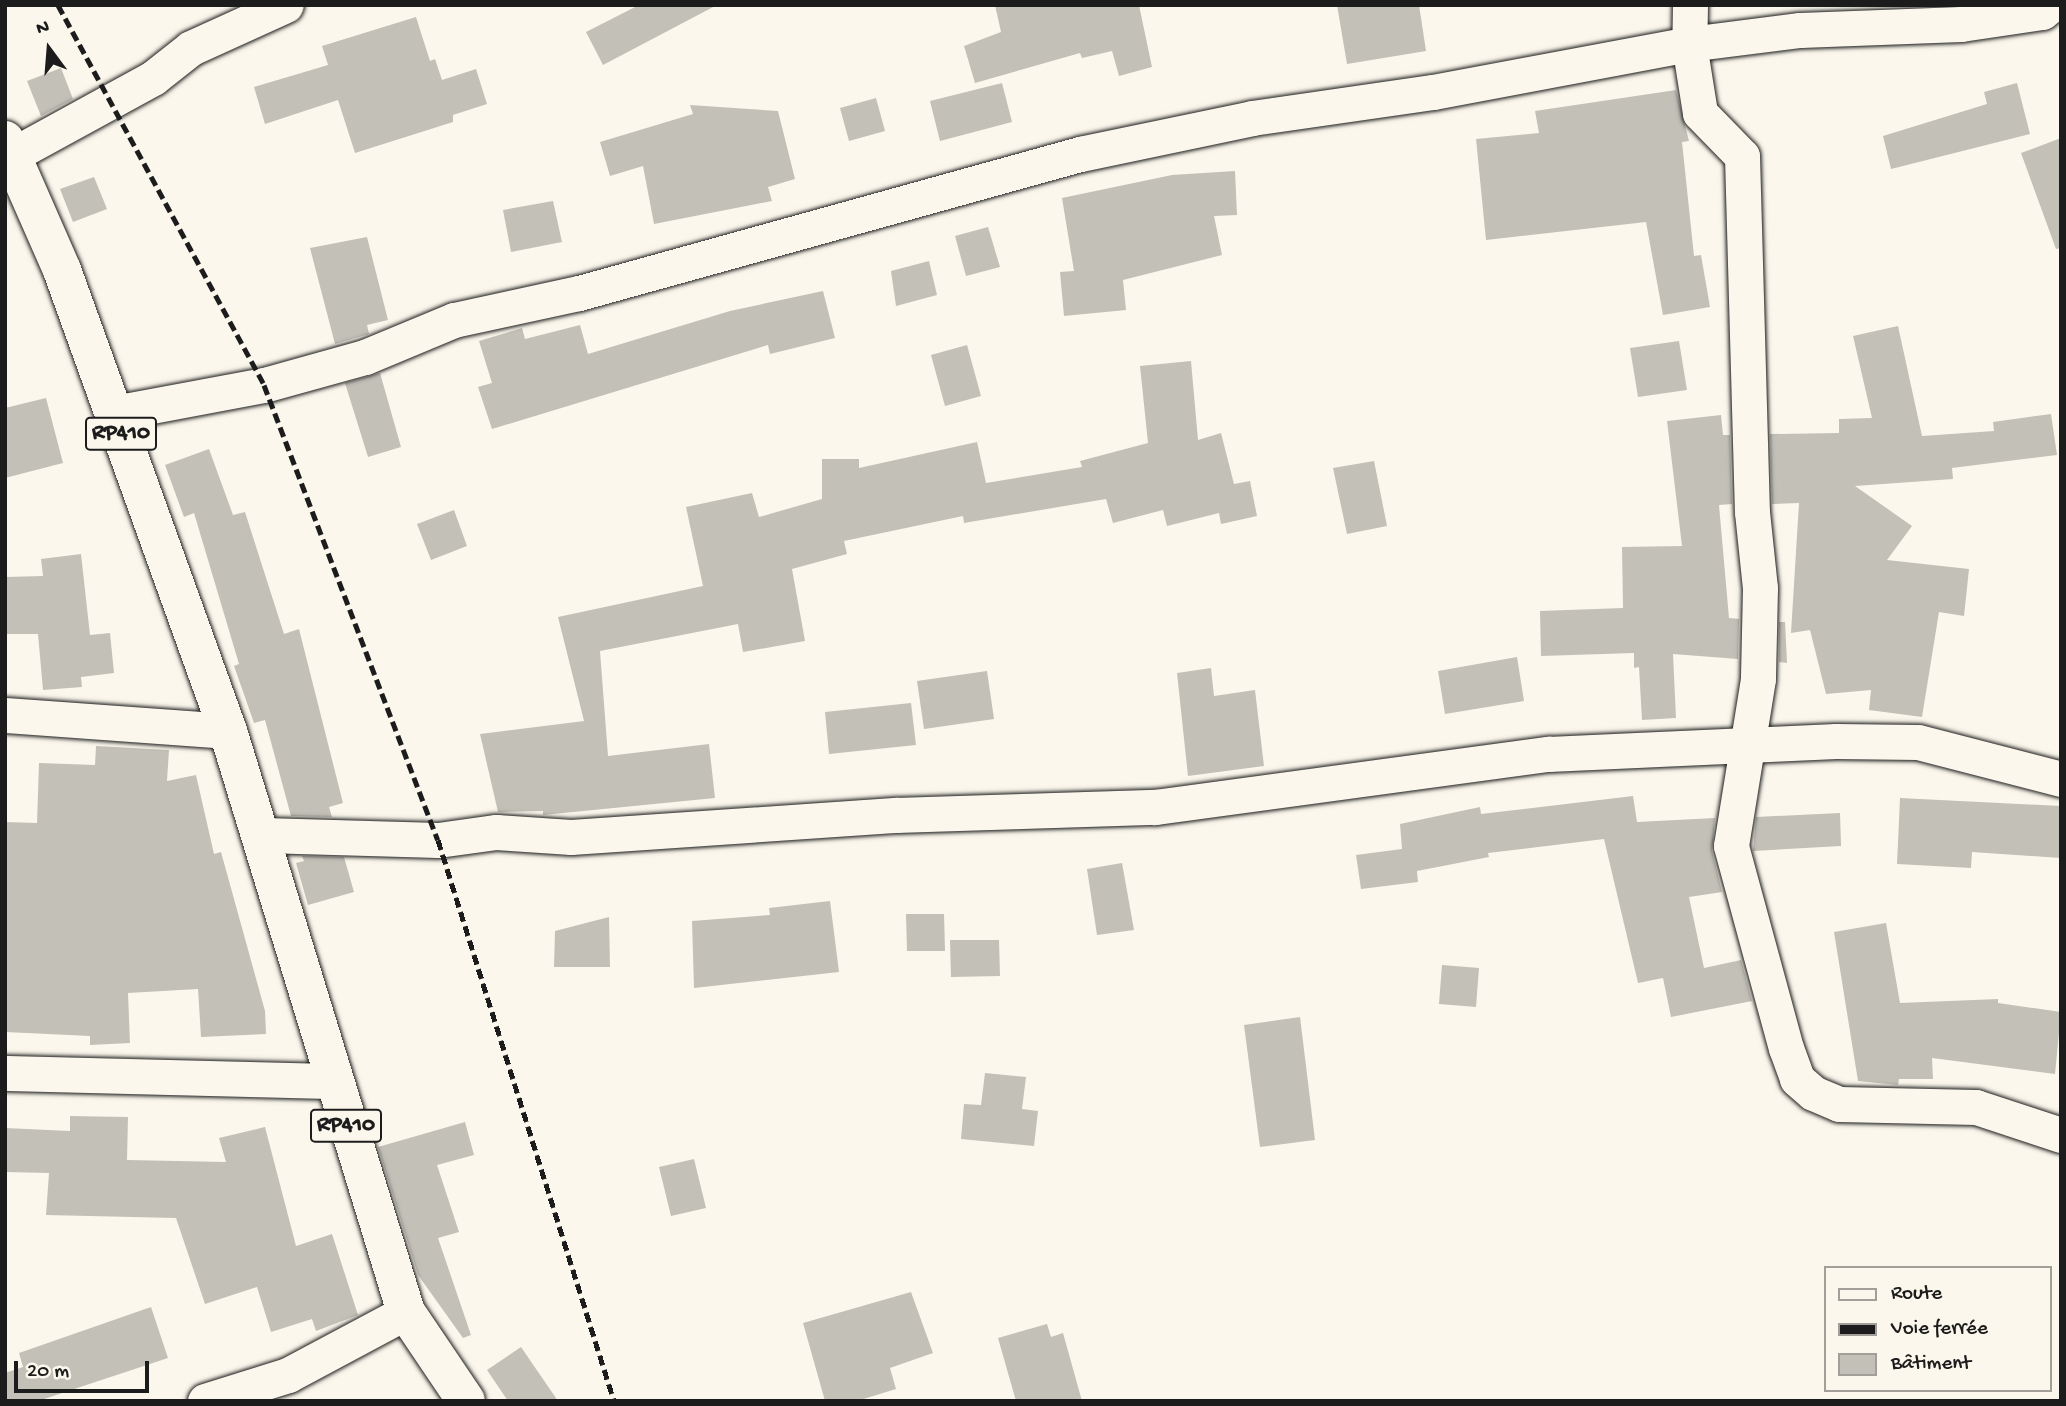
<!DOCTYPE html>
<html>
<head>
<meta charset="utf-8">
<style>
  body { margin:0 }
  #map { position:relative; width:2066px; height:1406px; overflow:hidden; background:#fbf7ec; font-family:"Gochi Hand",sans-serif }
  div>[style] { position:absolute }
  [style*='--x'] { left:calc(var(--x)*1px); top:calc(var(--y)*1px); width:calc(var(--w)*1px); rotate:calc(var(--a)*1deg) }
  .building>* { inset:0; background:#c3c0b8 }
  .roads { filter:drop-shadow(0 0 2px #1c1c1c) drop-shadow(0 0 2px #1c1c1c) }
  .minor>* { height:35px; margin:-17.5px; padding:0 17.5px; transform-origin:17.5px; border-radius:17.5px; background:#fbf7ec }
  .primary>* { height:38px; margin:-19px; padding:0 19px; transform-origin:19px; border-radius:19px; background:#fbf7ec }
  .rail>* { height:5px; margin-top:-2.5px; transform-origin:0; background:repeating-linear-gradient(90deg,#1c1c1c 0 10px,transparent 0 15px) }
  span { translate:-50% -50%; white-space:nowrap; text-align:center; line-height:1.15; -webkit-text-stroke:7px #fbf7ec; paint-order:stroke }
  .shield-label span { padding:2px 5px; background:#fbf7ec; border:2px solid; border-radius:5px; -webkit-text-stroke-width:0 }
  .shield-label { font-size:23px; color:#1c1c1c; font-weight:700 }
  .frame { position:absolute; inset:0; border:7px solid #1c1c1c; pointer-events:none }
  .legend { position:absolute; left:1824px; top:1266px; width:228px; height:126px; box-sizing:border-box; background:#fbf7ec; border:2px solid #a29f99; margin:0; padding:9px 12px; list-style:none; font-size:21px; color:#1c1c1c }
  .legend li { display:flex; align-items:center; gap:14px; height:35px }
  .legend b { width:35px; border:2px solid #a29f99 }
  .north { position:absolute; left:14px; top:14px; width:70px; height:70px; -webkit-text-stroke:5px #fbf7ec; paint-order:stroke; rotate:344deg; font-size:19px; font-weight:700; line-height:28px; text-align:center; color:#1c1c1c }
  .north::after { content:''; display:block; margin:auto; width:24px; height:32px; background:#1c1c1c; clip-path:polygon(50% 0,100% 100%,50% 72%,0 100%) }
  .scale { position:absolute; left:14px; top:1361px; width:135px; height:32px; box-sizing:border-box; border:4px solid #1c1c1c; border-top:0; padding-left:9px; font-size:21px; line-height:24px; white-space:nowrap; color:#1c1c1c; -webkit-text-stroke:5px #fbf7ec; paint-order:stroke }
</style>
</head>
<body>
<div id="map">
  <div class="building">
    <i style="clip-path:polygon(639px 5px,717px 5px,603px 65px,586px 32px)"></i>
    <i style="clip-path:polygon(995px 5px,1139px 5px,1152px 67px,1119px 76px,1112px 51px,1082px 58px,1080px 53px,975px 83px,964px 46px,1001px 32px)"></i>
    <i style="clip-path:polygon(1337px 5px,1419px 5px,1426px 51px,1347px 64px)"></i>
    <i style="clip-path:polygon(416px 17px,430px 61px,435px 59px,442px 80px,476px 69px,487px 104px,453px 115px,453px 122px,355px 153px,338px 100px,265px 124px,254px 87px,328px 65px,322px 46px)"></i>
    <i style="clip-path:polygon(61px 68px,73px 99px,41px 116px,27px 81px)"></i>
    <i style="clip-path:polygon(1002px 83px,1012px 122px,940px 141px,930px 101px)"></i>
    <i style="clip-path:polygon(2017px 83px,2030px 134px,1891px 169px,1883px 136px,1987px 104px,1984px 92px)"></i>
    <i style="clip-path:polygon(1676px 90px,1689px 141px,1682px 142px,1694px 256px,1701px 255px,1710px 307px,1663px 315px,1646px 222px,1486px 240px,1476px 139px,1539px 133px,1535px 111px)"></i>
    <i style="clip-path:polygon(876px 98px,885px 131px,849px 141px,840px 108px)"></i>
    <i style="clip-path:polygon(690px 105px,778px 111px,795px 179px,768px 187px,772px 201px,654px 224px,643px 166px,610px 176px,600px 142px,693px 114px)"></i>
    <i style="clip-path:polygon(2061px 138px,2061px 248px,2056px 249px,2021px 153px)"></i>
    <i style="clip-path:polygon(1235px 171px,1237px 215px,1214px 216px,1222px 255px,1123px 280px,1126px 310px,1064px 316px,1060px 272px,1074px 271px,1062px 198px,1172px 175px)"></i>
    <i style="clip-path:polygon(94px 177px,107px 209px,73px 222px,60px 189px)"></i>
    <i style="clip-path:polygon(553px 201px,562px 242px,511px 252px,503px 210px)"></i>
    <i style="clip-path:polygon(988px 227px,1000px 267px,966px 276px,955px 236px)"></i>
    <i style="clip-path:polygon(367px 237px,388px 320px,367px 325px,369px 334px,335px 344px,310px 248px)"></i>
    <i style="clip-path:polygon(929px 261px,937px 295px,896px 306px,891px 271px)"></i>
    <i style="clip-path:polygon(823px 291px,835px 338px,770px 354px,768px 345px,492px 429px,478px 387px,492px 383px,479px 341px,522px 328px,525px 339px,580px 325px,588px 354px,730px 311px)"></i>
    <i style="clip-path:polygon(1898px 326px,1922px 436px,1994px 431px,1993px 422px,2051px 414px,2057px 455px,1952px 468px,1953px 479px,1855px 486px,1912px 526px,1887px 560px,1969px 569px,1964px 616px,1939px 612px,1922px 717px,1869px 710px,1871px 690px,1826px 694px,1810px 630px,1791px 633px,1799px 503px,1772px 504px,1770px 434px,1839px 433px,1839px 419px,1872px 418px,1853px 336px)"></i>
    <i style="clip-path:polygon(1679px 341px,1687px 390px,1638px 397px,1630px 348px)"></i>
    <i style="clip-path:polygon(967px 345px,981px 396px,945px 406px,931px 355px)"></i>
    <i style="clip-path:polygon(1191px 361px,1198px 440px,1221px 433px,1234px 484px,1250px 481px,1257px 516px,1221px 524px,1219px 513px,1167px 526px,1163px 510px,1113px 523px,1106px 499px,964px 523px,963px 516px,844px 541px,847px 554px,792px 569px,805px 641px,743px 652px,738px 624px,600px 651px,608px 756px,709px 744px,715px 798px,543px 815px,543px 811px,498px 812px,480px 734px,584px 721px,558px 617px,703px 586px,686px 507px,752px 493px,759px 517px,822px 499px,822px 459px,859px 459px,859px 468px,977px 442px,986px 483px,1082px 467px,1080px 461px,1148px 443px,1140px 366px)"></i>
    <i style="clip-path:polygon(380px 373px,401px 447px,368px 457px,345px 383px)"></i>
    <i style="clip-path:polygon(46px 398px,63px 463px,5px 478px,5px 408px)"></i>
    <i style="clip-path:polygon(1721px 415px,1723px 435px,1730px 435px,1732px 504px,1719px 505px,1729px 618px,1739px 619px,1738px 659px,1673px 654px,1676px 718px,1642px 720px,1639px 667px,1634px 668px,1634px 653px,1541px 656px,1540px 611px,1623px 608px,1622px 547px,1682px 546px,1667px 421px)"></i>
    <i style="clip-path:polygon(209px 449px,233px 515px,245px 512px,284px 634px,299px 629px,343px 803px,329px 807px,332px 817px,291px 816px,265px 720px,254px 723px,234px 666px,239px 664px,194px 513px,184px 517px,165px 465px)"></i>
    <i style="clip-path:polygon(1374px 461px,1387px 526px,1347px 534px,1333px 468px)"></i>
    <i style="clip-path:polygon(454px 510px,467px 546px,431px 560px,417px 524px)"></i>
    <i style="clip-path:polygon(81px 554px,90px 635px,110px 633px,114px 673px,81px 677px,82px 687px,43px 690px,38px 634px,5px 634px,5px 577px,43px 576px,41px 559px)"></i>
    <i style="clip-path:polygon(1779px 622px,1785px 622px,1787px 663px,1779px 662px)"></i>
    <i style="clip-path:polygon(1517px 657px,1524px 701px,1445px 714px,1438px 671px)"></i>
    <i style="clip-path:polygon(1211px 668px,1214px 696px,1255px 690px,1264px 766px,1188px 776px,1177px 673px)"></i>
    <i style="clip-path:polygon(987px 671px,994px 719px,924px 729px,917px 681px)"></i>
    <i style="clip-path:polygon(911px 703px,916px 745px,829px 754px,825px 712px)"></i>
    <i style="clip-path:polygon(96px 746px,169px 750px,167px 781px,196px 775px,214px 854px,221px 852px,265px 1011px,266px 1034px,201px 1037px,198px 989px,128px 993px,130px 1043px,90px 1045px,90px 1036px,5px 1032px,5px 822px,37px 823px,39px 763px,95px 765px)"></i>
    <i style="clip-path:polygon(1633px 796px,1637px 822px,1715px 818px,1712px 851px,1722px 892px,1689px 897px,1704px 968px,1741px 960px,1752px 1001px,1671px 1017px,1663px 978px,1638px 983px,1604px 839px,1488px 853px,1489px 857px,1417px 871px,1418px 882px,1361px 889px,1356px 855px,1402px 849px,1400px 824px,1480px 807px,1481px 814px)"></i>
    <i style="clip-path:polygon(1900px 798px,2061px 806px,2061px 858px,1972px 852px,1971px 868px,1897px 864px)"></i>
    <i style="clip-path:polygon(1840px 813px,1841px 846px,1753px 851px,1756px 817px)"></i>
    <i style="clip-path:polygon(302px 856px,344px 857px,354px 892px,308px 905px,296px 863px,304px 861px)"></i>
    <i style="clip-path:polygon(1122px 863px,1134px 930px,1097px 935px,1087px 869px)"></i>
    <i style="clip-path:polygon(830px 901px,839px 972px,694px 988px,692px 921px,770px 915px,769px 908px)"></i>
    <i style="clip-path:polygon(906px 914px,944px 914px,945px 951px,907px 951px)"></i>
    <i style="clip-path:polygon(609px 917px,610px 967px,554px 967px,555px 931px)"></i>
    <i style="clip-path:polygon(1886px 923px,1900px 1003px,1998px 999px,1998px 1003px,2061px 1012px,2055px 1074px,1932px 1058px,1933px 1079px,1899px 1079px,1898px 1085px,1858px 1081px,1834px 932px)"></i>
    <i style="clip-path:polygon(950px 940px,999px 940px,1000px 976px,951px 977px)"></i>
    <i style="clip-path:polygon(1442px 965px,1479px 968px,1476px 1007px,1439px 1004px)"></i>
    <i style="clip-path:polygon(1300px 1017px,1315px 1140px,1260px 1147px,1244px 1025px)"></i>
    <i style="clip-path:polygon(985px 1073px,1026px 1077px,1022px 1109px,1038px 1111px,1034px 1146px,961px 1139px,964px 1104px,981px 1105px)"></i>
    <i style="clip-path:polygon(70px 1116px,128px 1117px,127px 1160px,226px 1162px,219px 1138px,265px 1127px,296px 1246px,332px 1234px,358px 1315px,316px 1331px,312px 1319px,271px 1332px,257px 1287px,205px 1304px,176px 1218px,46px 1215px,49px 1173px,5px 1172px,5px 1128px,70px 1131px)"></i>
    <i style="clip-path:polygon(465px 1122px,474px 1155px,437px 1165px,459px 1232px,438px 1238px,471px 1335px,463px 1338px,418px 1275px,378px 1147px)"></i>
    <i style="clip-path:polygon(694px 1159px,706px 1208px,671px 1216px,659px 1167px)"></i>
    <i style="clip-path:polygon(911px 1292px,933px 1353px,890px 1368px,896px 1389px,857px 1401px,825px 1401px,803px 1323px)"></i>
    <i style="clip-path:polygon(151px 1307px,168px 1358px,38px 1401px,5px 1401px,5px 1373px,23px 1367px,19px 1353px)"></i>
    <i style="clip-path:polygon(1047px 1324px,1051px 1337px,1063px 1333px,1082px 1401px,1016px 1401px,998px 1338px)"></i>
    <i style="clip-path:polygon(521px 1347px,558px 1401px,508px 1401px,487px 1370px)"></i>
  </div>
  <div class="roads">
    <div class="minor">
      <i style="--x:1690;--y:5;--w:39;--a:91"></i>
      <i style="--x:1689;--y:44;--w:70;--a:80.9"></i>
      <i style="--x:1700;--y:113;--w:60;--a:45.7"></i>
      <i style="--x:1742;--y:156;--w:356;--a:88.4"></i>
      <i style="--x:1752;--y:512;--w:76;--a:84"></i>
      <i style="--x:1760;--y:588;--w:91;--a:91.3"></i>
      <i style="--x:1758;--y:679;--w:169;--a:99.2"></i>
      <i style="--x:1731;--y:846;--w:209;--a:74.8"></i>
      <i style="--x:1786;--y:1048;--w:33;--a:70"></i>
      <i style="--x:1797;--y:1079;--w:21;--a:41"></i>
      <i style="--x:1813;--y:1093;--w:28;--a:23"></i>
      <i style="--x:1839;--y:1104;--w:137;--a:1.3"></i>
      <i style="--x:1976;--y:1107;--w:89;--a:18.2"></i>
      <i style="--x:5;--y:159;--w:169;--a:-28.7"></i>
      <i style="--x:153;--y:78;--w:48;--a:-38.3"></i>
      <i style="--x:191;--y:48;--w:104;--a:-24.4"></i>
      <i style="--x:114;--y:413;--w:153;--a:-10.6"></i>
      <i style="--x:264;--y:385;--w:105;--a:-15.5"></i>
      <i style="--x:365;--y:357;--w:96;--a:-22.6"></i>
      <i style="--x:454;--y:320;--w:128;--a:-12.2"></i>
      <i style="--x:579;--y:293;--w:520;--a:-15.51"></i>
      <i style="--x:1080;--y:154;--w:176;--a:-11.8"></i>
      <i style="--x:1252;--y:118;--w:183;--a:-8.2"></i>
      <i style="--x:1433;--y:92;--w:260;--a:-10.6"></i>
      <i style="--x:1689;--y:44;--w:112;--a:-7.2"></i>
      <i style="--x:1800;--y:30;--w:161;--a:-2.1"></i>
      <i style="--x:1961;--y:24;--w:82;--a:-8.4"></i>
      <i style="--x:2042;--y:12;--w:11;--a:-38"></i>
      <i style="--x:5;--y:715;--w:224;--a:4.1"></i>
      <i style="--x:263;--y:835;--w:175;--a:1.6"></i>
      <i style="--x:438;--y:840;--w:59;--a:-7.9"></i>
      <i style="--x:496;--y:832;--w:75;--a:3.8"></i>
      <i style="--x:571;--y:837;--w:327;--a:-3.9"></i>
      <i style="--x:897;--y:815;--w:258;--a:-1.8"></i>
      <i style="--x:1155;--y:807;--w:397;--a:-7.7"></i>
      <i style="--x:1548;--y:754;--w:288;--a:-2.6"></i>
      <i style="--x:1836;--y:741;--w:82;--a:0.7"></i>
      <i style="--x:1918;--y:742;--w:148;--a:14.5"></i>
      <i style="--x:5;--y:1073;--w:327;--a:1.4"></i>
      <i style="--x:205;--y:1401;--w:87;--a:-17.4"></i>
      <i style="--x:288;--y:1375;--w:134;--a:-28.1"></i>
    </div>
    <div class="primary">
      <i style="--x:5;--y:140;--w:142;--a:66.3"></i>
      <i style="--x:62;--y:270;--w:490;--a:70.2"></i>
      <i style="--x:228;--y:731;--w:608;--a:72.97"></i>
      <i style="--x:406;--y:1312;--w:107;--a:56"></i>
    </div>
  </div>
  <div class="rail">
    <i style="--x:58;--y:5;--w:432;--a:61.5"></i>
    <i style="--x:264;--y:385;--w:487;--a:69.1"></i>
    <i style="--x:438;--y:840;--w:588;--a:72.58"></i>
  </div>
  <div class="shield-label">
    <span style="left:121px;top:434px">RP410</span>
    <span style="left:346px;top:1126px">RP410</span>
  </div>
  <div class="frame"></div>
  <ul class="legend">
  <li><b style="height:9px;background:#fbf7ec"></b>Route</li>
  <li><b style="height:9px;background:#1c1c1c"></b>Voie ferrée</li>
  <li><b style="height:19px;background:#c3c0b8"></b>Bâtiment</li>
  </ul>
  <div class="north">N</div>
  <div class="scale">20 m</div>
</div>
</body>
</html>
